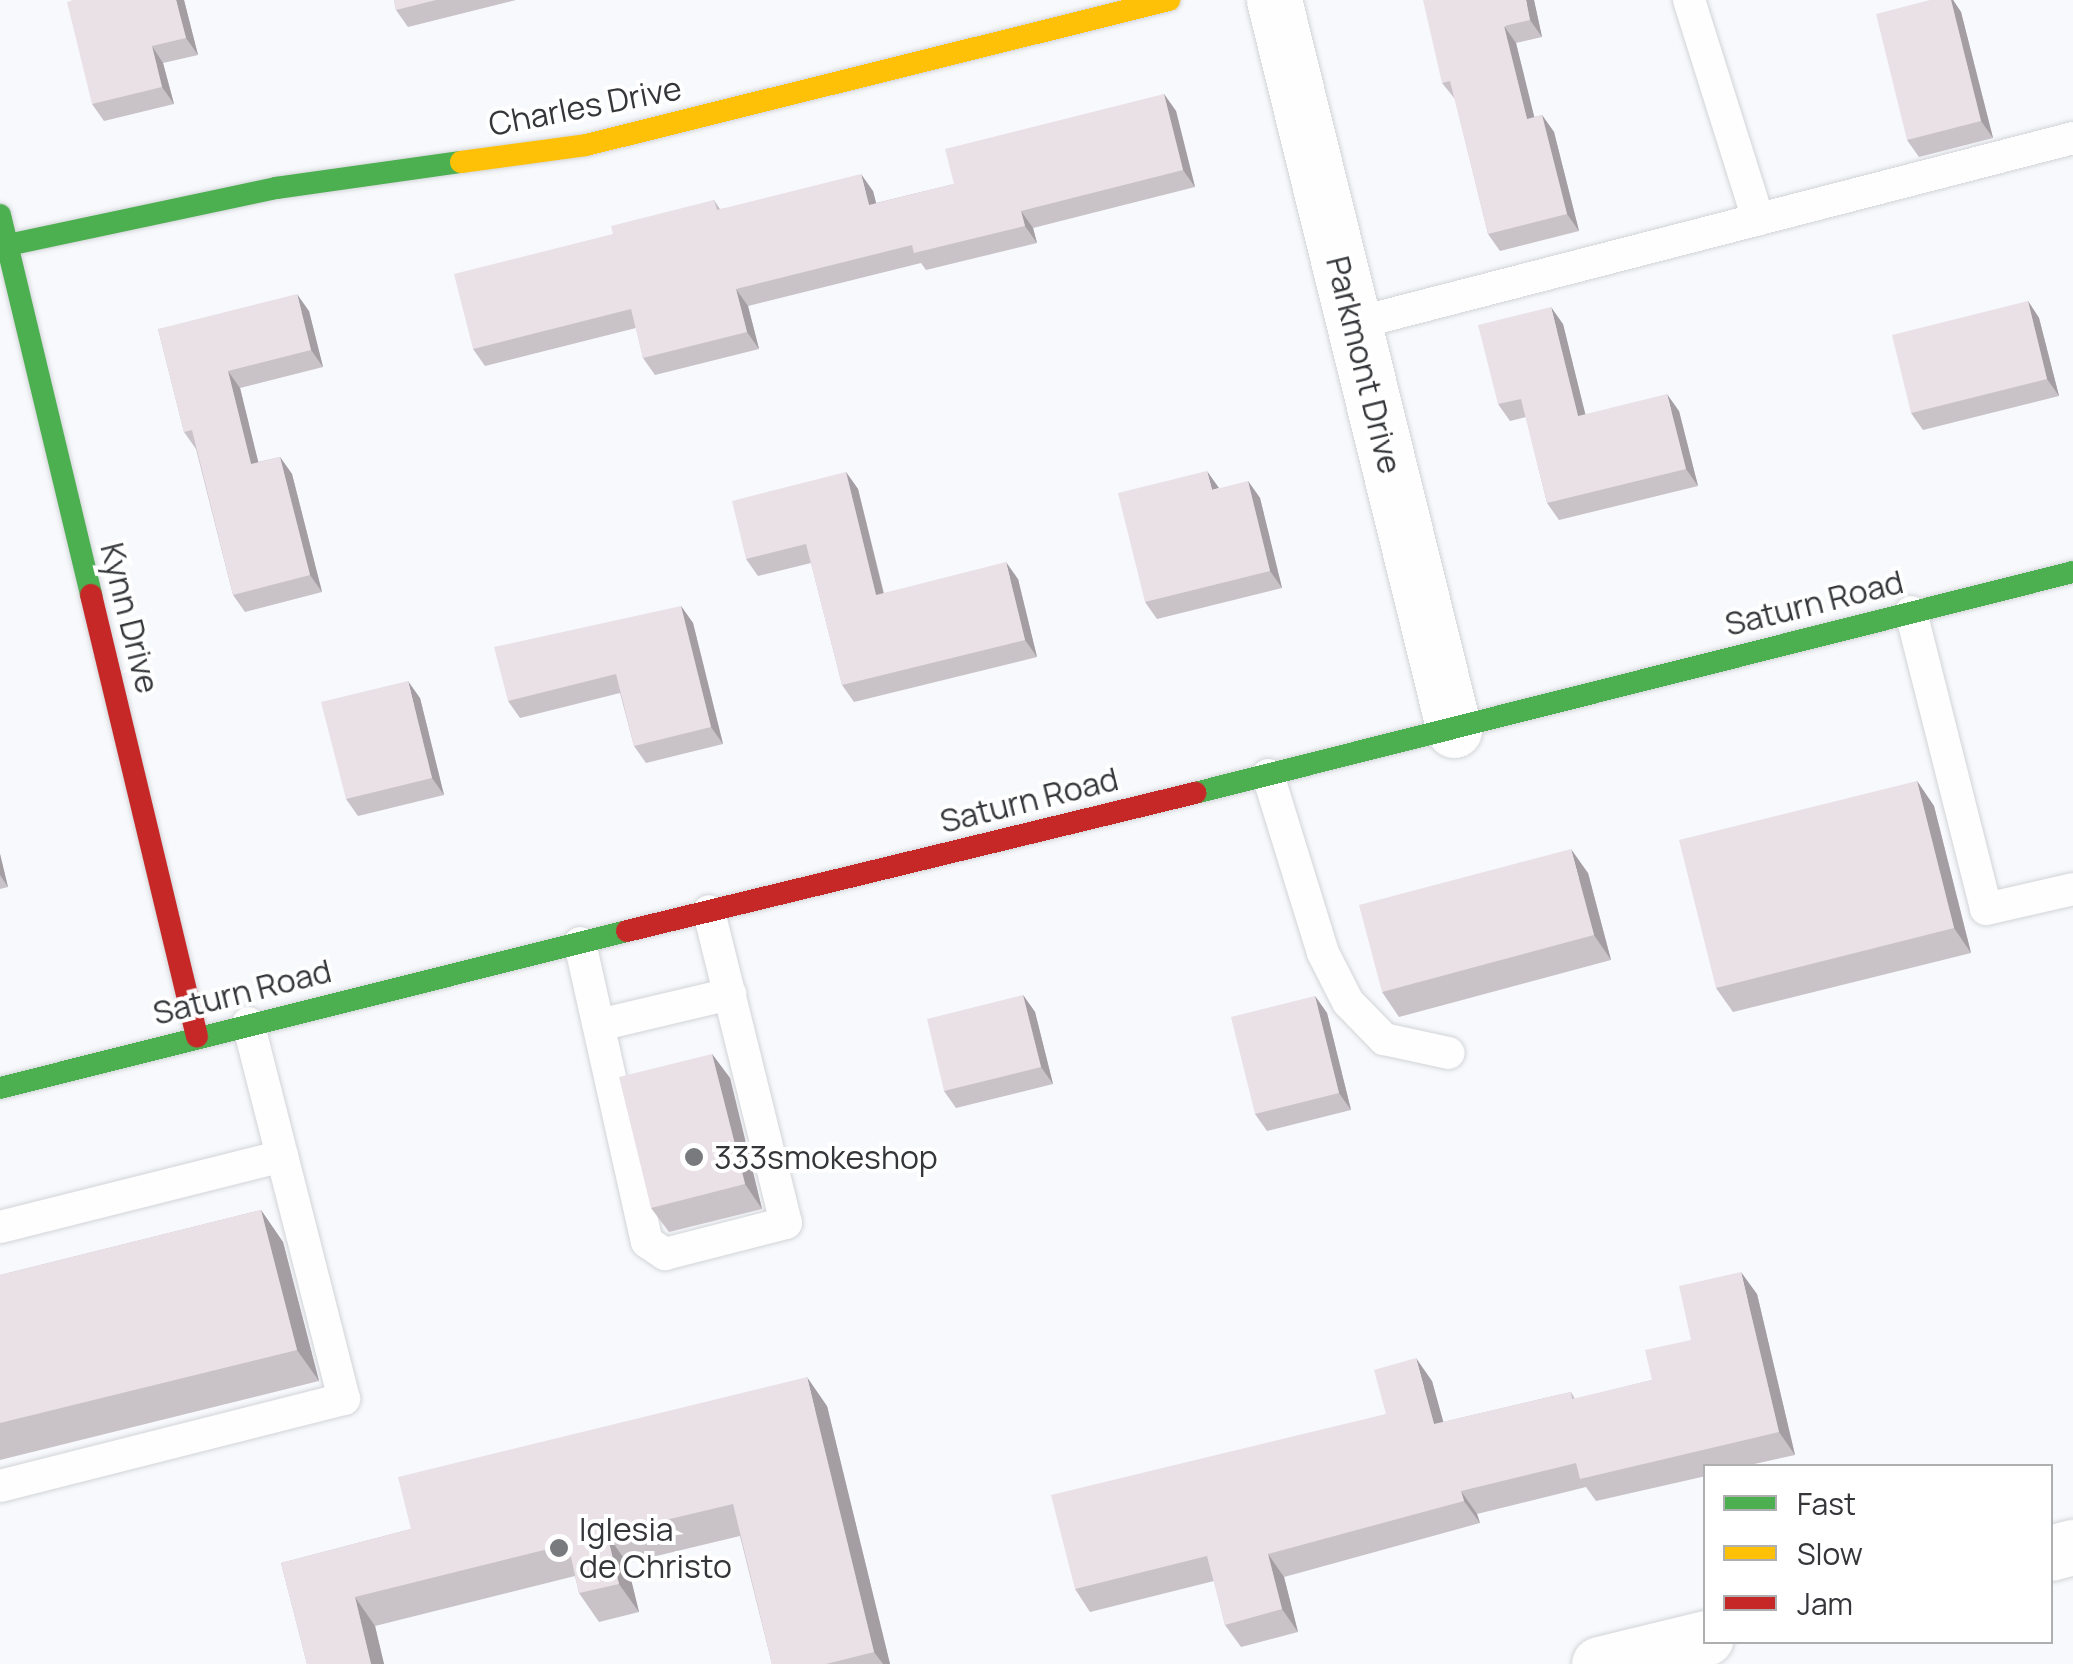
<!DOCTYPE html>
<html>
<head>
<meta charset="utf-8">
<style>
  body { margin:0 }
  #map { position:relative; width:2073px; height:1664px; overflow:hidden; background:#f7f9fc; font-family:Manrope,sans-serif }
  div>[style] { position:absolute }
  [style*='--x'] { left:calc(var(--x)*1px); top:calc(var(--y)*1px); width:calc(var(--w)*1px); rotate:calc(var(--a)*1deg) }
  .roads { filter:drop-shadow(0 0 2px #d2d4d7) drop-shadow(0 0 2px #d2d4d7) }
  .lane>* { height:32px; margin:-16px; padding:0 16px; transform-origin:16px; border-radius:16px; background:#fefeff }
  .street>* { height:55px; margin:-27.5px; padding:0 27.5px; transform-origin:27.5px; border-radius:27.5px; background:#fefeff }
  .fast>* { height:22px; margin:-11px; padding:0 11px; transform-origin:11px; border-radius:11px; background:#4caf50 }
  .slow>* { height:22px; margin:-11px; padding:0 11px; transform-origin:11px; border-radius:11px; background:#ffc107 }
  .jam>* { height:22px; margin:-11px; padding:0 11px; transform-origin:11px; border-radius:11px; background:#c62828 }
  .wall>* { inset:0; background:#c9c2c7 }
  .shaded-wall>* { inset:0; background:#a49ea2 }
  .building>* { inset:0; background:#eae1e7 }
  .dots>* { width:28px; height:28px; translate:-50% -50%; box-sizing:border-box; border:5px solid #fff; border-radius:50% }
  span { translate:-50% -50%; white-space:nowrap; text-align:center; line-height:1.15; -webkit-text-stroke:8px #fff; paint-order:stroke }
  .street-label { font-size:32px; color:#343639 }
  .poi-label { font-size:32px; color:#343639 }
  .left { translate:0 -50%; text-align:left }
  .legend { position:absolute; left:1703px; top:1464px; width:350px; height:180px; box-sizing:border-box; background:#fff; border:2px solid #aeafb0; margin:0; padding:12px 18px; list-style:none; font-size:30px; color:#343639 }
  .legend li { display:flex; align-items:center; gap:20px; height:50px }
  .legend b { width:50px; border:2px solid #aeafb0 }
</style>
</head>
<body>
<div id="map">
  <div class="roads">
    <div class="lane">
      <i style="--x:1689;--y:0;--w:230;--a:72.5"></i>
      <i style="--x:1353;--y:324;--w:744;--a:-14.48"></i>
      <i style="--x:1911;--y:612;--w:306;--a:75.8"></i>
      <i style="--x:1986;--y:909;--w:89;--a:-12.9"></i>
      <i style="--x:1268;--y:775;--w:186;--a:72.8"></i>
      <i style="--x:1323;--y:953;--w:55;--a:63"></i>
      <i style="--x:1348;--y:1002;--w:52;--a:45.8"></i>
      <i style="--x:1384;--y:1039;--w:66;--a:12.2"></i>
      <i style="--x:580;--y:943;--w:306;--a:77.4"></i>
      <i style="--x:647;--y:1242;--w:22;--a:34"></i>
      <i style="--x:665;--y:1254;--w:125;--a:-14.4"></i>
      <i style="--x:786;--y:1223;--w:321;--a:-103.9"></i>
      <i style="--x:599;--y:1025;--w:135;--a:-13.3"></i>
      <i style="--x:0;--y:1227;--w:291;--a:-14.1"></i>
      <i style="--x:0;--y:1486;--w:355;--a:-14.2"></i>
      <i style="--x:344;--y:1399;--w:388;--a:-104.3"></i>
    </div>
    <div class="street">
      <i style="--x:1274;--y:0;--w:752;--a:76.15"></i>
      <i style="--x:2050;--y:1553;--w:24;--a:-15"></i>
      <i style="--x:1599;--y:1664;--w:110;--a:-13.7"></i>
    </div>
    <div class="fast">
      <i style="--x:0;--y:215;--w:391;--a:76.5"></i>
      <i style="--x:8;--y:245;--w:274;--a:-12"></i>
      <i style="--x:276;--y:188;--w:187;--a:-8"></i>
      <i style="--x:1195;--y:793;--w:905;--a:-14.13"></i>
      <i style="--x:0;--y:1088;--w:646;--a:-14.06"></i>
    </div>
    <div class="slow">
      <i style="--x:461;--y:162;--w:126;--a:-7.7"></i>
      <i style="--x:586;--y:145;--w:601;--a:-13.97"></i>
    </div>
    <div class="jam">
      <i style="--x:91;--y:595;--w:454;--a:76.5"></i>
      <i style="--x:627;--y:931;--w:585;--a:-13.66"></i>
    </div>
  </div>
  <div class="wall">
    <i style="clip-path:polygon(184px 0,198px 55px,163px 63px,174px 104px,104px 121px,92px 104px)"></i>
    <i style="clip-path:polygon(394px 0,516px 0,408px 27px,396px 10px)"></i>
    <i style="clip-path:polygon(1534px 0,1542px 37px,1516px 43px,1534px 117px,1542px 115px,1554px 132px,1579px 231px,1500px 251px,1488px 234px,1455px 99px,1442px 83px)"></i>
    <i style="clip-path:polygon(1930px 0,1953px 0,1961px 12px,1993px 138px,1919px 157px,1907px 140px)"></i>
    <i style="clip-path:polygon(1164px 94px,1176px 111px,1195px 187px,1033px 228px,1037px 243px,926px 270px,921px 263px,748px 306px,759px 349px,655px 375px,643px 358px,636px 328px,485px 366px,473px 349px,613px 234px,714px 200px,720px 209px,873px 191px,876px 203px,954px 184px)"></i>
    <i style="clip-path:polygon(2028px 301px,2039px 318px,2059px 396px,1923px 430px,1911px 413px)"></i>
    <i style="clip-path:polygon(309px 311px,323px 367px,240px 388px,258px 462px,280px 457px,292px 474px,322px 592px,245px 612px,233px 595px,196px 449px,184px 432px,158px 329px)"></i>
    <i style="clip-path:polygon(1563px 324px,1585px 414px,1679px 411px,1698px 486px,1559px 520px,1547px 503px,1526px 417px,1510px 421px,1498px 404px)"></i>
    <i style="clip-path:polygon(846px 472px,858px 489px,884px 593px,1018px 579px,1037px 657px,854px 702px,842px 685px,811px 563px,758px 576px,746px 559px)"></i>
    <i style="clip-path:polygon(1248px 481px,1260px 498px,1282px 588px,1157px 619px,1145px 602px)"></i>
    <i style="clip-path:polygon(681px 606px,693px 623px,723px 744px,646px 763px,634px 746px,620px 693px,520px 718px,508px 701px)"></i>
    <i style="clip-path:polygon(420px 698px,444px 795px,358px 816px,346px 799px)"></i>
    <i style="clip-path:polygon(1917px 781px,1934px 806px,1971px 953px,1733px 1012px,1716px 988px)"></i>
    <i style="clip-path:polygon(0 854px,8px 887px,0 889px)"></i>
    <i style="clip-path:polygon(1588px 873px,1611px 960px,1399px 1017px,1382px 992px)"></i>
    <i style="clip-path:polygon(1023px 995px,1035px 1012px,1053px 1084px,956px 1108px,944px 1091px)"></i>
    <i style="clip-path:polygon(1315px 996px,1327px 1013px,1351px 1110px,1267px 1131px,1255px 1114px)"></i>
    <i style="clip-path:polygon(712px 1054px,730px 1078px,762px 1209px,669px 1232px,651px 1208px)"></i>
    <i style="clip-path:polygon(261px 1210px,283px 1242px,319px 1381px,0 1460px,0 1275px)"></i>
    <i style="clip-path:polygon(1757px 1294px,1795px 1455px,1745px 1466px,1706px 1466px,1706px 1476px,1596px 1501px,1586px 1487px,1477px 1514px,1480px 1523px,1284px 1577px,1298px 1632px,1241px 1647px,1225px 1625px,1214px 1581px,1090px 1612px,1075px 1589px,1386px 1414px,1432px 1381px,1443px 1422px,1571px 1392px,1575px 1399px,1652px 1380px,1691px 1340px)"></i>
    <i style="clip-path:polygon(827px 1406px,890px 1664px,772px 1664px,740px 1536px,627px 1563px,639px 1612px,599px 1622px,579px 1593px,575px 1576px,375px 1626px,384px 1664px,307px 1664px,281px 1563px,411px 1529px)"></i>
  </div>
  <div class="shaded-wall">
    <i style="clip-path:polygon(176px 0,184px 0,198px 55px,186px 38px)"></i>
    <i style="clip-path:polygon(1526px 0,1534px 0,1542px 37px,1530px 20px)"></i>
    <i style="clip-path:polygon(1951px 0,1953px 0,1961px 12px,1993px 138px,1981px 121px)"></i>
    <i style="clip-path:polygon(1504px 26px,1516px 43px,1539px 136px,1527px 119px)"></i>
    <i style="clip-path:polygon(152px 46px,163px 63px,174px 104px,162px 87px)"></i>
    <i style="clip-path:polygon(1164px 94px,1176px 111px,1195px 187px,1183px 170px)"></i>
    <i style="clip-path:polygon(1542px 115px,1554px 132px,1579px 231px,1567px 214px)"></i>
    <i style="clip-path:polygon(861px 174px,873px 191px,881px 222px,869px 205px)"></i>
    <i style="clip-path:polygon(1021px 211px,1033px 228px,1037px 243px,1025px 226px)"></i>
    <i style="clip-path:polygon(736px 289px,748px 306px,759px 349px,747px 332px)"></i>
    <i style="clip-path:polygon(297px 294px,309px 311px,323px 367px,311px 350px)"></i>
    <i style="clip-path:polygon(2028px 301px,2039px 318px,2059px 396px,2047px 379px)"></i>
    <i style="clip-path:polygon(1551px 307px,1563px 324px,1590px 433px,1578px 416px)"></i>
    <i style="clip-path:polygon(228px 371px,240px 388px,263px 481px,251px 464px)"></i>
    <i style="clip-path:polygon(1667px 394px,1679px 411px,1698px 486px,1686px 469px)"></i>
    <i style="clip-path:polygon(280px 457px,292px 474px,322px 592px,310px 575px)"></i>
    <i style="clip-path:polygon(1207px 471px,1219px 488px,1212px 490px)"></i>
    <i style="clip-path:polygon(846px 472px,858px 489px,888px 612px,876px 595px)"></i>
    <i style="clip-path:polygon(1248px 481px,1260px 498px,1282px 588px,1270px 571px)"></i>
    <i style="clip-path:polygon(1006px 562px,1018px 579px,1037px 657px,1025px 640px)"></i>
    <i style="clip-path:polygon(681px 606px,693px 623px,723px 744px,711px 727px)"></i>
    <i style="clip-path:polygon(408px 681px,420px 698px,444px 795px,432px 778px)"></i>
    <i style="clip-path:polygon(1917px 781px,1934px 806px,1971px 953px,1954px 928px)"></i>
    <i style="clip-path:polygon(1571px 849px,1588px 873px,1611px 960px,1594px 935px)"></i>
    <i style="clip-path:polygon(0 854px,8px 887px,0 875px)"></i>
    <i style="clip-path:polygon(1023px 995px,1035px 1012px,1053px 1084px,1041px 1067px)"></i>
    <i style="clip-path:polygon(1315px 996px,1327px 1013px,1351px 1110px,1339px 1093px)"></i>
    <i style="clip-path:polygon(712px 1054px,730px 1078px,762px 1209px,745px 1184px)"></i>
    <i style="clip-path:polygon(261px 1210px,283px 1242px,319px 1381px,297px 1350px)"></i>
    <i style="clip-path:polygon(1741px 1272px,1757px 1294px,1795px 1455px,1779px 1432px)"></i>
    <i style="clip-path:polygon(1416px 1358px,1432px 1381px,1450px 1446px,1434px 1424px)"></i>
    <i style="clip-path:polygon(807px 1377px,827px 1406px,890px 1664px,883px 1664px,874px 1652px)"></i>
    <i style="clip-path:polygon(1461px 1491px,1477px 1514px,1480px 1523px,1464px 1501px)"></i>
    <i style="clip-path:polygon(607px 1534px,627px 1563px,639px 1612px,619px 1584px)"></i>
    <i style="clip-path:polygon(1268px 1554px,1284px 1577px,1298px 1632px,1282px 1609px)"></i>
    <i style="clip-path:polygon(355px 1597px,375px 1626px,384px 1664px,371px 1664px)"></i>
  </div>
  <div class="building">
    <i style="clip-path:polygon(73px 0,176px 0,186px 38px,152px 46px,162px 87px,92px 104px,67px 2px)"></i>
    <i style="clip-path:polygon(394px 0,436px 0,396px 10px)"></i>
    <i style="clip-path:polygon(1423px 0,1526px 0,1530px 20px,1504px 26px,1527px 119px,1542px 115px,1567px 214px,1488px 234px,1450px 81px,1442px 83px)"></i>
    <i style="clip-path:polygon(1930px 0,1951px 0,1981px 121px,1907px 140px,1876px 14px)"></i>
    <i style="clip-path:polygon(1164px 94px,1183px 170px,1021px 211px,1025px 226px,914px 253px,912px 245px,736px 289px,747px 332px,643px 358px,631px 309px,473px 349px,454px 274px,613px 234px,611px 226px,714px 200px,717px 210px,861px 174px,869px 205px,954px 184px,945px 149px)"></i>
    <i style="clip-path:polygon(297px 294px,311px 350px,228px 371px,251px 464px,280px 457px,310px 575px,233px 595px,192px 430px,184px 432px,158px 329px)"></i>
    <i style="clip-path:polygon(2028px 301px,2047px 379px,1911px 413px,1892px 335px)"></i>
    <i style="clip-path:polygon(1551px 307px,1578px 416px,1667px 394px,1686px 469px,1547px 503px,1521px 399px,1498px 404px,1478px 325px)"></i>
    <i style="clip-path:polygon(1207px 471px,1212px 490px,1248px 481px,1270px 571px,1145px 602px,1118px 493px)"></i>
    <i style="clip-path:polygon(846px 472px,876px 595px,1006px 562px,1025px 640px,842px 685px,806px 544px,746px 559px,732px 501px)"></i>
    <i style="clip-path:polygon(681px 606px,711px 727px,634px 746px,616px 674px,508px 701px,494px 647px)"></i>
    <i style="clip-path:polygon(408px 681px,432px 778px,346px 799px,321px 702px)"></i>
    <i style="clip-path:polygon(1917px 781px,1954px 928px,1716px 988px,1679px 840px)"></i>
    <i style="clip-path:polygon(1571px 849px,1594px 935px,1382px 992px,1359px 905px)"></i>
    <i style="clip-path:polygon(1023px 995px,1041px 1067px,944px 1091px,927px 1019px)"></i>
    <i style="clip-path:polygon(1315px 996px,1339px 1093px,1255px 1114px,1231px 1017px)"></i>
    <i style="clip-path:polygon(712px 1054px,745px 1184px,651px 1208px,619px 1077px)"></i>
    <i style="clip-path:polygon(261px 1210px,297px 1350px,0 1423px,0 1275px)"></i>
    <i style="clip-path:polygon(1741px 1272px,1779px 1432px,1580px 1479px,1576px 1463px,1461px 1491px,1464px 1501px,1268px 1554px,1282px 1609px,1225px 1625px,1207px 1556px,1075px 1589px,1051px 1495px,1386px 1414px,1374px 1370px,1416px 1358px,1434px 1424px,1571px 1392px,1572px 1399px,1652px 1380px,1645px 1350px,1691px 1340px,1679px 1286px)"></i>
    <i style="clip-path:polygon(807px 1377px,874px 1652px,826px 1664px,772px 1664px,733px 1504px,607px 1534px,619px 1584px,579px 1593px,568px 1544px,355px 1597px,371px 1664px,307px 1664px,281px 1563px,411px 1529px,398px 1477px)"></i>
  </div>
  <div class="dots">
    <i style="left:694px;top:1157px;background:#787a7d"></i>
    <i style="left:559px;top:1548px;background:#787a7d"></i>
  </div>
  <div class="street-label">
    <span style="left:585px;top:106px;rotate:-11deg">Charles Drive</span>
    <span style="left:1364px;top:365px;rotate:76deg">Parkmont Drive</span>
    <span style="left:1814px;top:603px;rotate:-14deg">Saturn Road</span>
    <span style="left:130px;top:618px;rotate:76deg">Kynn Drive</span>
    <span style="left:1029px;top:800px;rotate:-14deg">Saturn Road</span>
    <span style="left:242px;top:992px;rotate:-14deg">Saturn Road</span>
  </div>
  <div class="poi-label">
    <span class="left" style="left:714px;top:1157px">333smokeshop</span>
    <span class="left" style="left:579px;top:1548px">Iglesia<br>de Christo</span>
  </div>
  <ul class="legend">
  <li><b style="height:12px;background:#4caf50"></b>Fast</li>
  <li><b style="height:12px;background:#ffc107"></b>Slow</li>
  <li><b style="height:12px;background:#c62828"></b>Jam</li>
  </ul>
</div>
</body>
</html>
